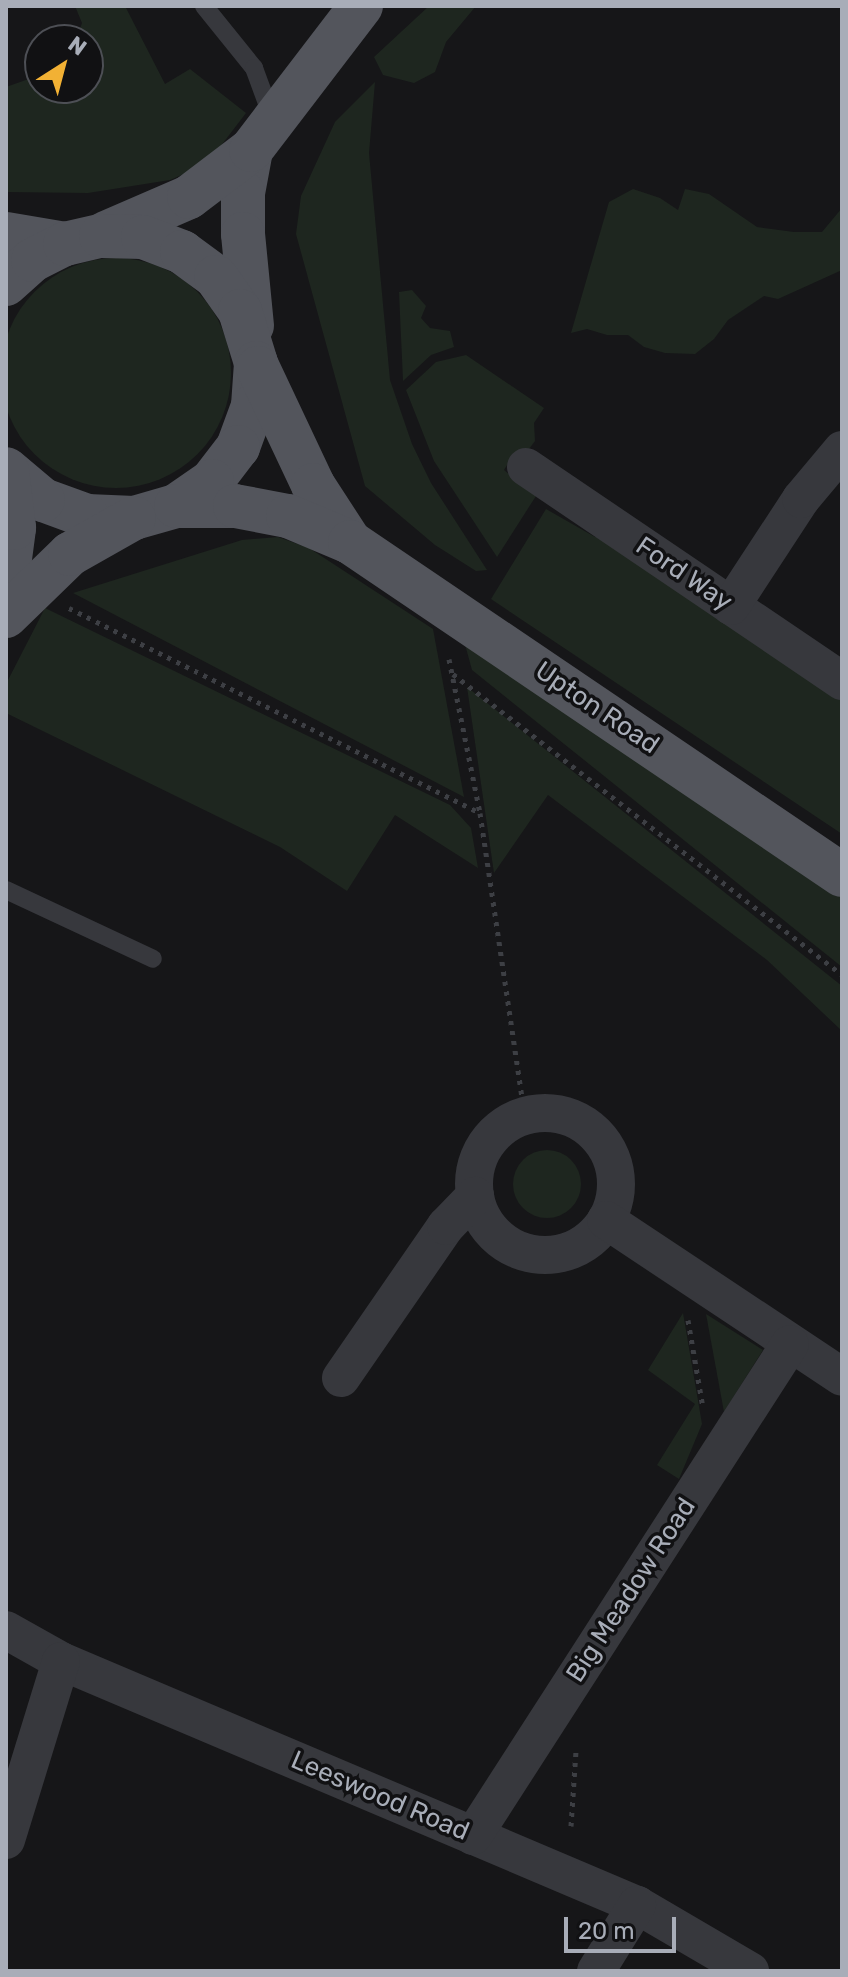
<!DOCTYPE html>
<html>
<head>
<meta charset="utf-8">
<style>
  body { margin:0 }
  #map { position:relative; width:848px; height:1977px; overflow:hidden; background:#161618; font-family:Rubik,sans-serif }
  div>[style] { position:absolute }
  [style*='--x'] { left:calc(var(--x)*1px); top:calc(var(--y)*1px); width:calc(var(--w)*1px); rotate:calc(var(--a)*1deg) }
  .green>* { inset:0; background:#1e261f }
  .round { border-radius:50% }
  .path>* { height:5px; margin-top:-2.5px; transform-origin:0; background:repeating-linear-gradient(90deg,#3d3f44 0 4px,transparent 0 10px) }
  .lane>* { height:18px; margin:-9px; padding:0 9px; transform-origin:9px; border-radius:9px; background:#37383d }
  .street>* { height:38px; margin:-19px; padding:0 19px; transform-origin:19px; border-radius:19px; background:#37383d }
  .street>.ring { margin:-19px; padding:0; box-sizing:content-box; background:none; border:38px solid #37383d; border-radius:50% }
  .primary>* { height:44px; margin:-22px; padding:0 22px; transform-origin:22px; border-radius:22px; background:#53555c }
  span { translate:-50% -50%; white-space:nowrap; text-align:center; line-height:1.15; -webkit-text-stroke:7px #111113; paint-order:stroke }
  .street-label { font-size:26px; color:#a8adb8 }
  .frame { position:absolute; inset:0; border:8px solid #a8adb8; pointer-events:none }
  .north { position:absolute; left:24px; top:24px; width:80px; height:80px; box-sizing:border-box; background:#111113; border:2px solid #4d4f55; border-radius:50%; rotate:36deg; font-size:22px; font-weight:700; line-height:32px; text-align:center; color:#a8adb8 }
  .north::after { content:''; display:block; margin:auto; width:28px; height:36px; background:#f2b134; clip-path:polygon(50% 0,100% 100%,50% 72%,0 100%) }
  .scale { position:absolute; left:564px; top:1917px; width:112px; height:36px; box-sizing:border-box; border:4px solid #a8adb8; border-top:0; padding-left:10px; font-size:24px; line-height:28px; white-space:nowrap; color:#a8adb8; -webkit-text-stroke:6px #111113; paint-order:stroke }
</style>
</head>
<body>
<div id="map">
  <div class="green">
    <i style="clip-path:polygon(75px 6px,125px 6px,165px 84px,190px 69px,246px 113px,207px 164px,170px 180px,88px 193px,6px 192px,6px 87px,40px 75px,40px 88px,88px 88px,88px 40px,76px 40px,82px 23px)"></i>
    <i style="clip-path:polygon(429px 6px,476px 6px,446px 42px,435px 72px,414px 83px,383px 75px,374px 57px)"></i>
    <i style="clip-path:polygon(375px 82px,369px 153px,390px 380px,412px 444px,431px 483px,487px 570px,476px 571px,435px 545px,365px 486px,296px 234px,301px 196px,335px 122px)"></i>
    <i style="clip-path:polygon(633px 189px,660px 198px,678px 210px,685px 189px,709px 194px,757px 227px,794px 232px,822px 232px,842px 208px,842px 270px,778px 299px,764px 296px,728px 320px,714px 339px,695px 354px,665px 353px,644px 347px,628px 335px,607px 335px,587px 329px,571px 333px,609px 202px)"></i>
    <i class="round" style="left:1px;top:258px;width:230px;height:230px"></i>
    <i style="clip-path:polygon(412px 290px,426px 306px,421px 318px,430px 328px,450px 331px,454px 347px,431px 355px,403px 381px,399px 292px)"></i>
    <i style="clip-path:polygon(466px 355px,544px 408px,534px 423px,535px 441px,520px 461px,509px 462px,504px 470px,536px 496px,497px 557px,434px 461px,406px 390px,436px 362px)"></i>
    <i style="clip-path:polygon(546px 509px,595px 537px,607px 535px,842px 695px,842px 834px,491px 599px)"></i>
    <i style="clip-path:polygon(278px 537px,309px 548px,433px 629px,464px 797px,73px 593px,242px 540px)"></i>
    <i style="clip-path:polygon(45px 608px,450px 805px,471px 828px,478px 868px,395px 815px,347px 891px,280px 847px,6px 713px,6px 684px)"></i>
    <i style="clip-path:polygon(463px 637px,842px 894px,842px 967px,472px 670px)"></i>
    <i style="clip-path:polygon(467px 687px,842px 986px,842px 1031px,767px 960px,548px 795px,494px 873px)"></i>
    <i class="round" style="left:513px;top:1150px;width:68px;height:68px"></i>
    <i style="clip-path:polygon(683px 1313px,702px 1424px,679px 1479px,657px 1465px,695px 1404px,648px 1370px)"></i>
    <i style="clip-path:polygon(706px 1314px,763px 1350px,724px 1412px)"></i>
  </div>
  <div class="path">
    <i style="--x:69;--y:608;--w:459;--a:26.5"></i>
    <i style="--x:449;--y:659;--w:157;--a:78.6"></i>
    <i style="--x:480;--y:813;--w:306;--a:81.6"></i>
    <i style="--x:453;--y:674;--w:492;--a:37.7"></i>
    <i style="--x:688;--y:1320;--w:89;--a:80.3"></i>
    <i style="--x:571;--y:1826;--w:76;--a:-86.2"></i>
  </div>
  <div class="lane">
    <i style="--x:204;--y:6;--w:80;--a:51.1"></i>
    <i style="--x:254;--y:68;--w:52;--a:69.8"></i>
    <i style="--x:6;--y:890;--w:162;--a:25.1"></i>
  </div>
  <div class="street">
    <i style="--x:526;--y:467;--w:382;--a:34.1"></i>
    <i style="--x:731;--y:606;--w:128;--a:-56.8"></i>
    <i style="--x:801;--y:499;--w:64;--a:-50.1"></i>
    <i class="ring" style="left:474px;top:1113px;width:104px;height:104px"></i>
    <i style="--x:606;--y:1220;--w:283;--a:33.6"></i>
    <i style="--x:341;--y:1378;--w:185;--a:-55.4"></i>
    <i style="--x:446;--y:1226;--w:42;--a:-46"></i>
    <i style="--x:6;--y:1630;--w:63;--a:29.4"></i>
    <i style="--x:61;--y:1661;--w:626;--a:22.96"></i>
    <i style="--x:637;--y:1905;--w:131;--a:30.3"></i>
    <i style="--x:473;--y:1836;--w:585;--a:-57.21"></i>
    <i style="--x:6;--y:1840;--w:187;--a:-72.9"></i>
    <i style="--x:596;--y:1971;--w:78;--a:-58.2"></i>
  </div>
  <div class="primary">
    <i style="--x:251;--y:150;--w:44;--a:100.5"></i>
    <i style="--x:243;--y:193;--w:41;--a:90"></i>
    <i style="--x:243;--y:234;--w:92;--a:84.4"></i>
    <i style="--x:106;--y:233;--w:90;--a:-23.4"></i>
    <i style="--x:189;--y:197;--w:78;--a:-37.2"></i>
    <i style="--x:251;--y:150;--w:181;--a:-52.6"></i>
    <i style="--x:6;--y:234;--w:60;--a:9.6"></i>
    <i style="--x:6;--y:284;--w:36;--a:-42"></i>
    <i style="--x:33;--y:260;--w:36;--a:-27"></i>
    <i style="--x:65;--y:244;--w:37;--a:-13"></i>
    <i style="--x:101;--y:236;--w:42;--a:1.4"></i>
    <i style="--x:143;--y:237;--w:42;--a:21"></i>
    <i style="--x:182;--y:252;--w:42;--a:36.3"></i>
    <i style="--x:216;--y:277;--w:42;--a:54.8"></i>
    <i style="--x:240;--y:311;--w:54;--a:72.9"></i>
    <i style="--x:256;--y:363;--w:43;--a:94"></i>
    <i style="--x:253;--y:406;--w:44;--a:110.1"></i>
    <i style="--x:238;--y:447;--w:43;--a:127.4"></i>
    <i style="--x:212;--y:481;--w:44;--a:145.2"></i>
    <i style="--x:176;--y:506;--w:44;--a:164.1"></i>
    <i style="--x:134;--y:518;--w:47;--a:-177.6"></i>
    <i style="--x:87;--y:516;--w:47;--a:-160"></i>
    <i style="--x:43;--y:500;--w:48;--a:-140"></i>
    <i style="--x:258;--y:368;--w:129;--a:64.8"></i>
    <i style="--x:313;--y:485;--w:68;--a:57"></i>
    <i style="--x:176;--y:506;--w:59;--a:0"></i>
    <i style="--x:235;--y:506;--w:54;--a:10.7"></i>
    <i style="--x:288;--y:516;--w:67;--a:22.8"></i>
    <i style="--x:350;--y:542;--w:594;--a:34.09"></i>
    <i style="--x:6;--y:589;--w:62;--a:-82.5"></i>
    <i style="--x:14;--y:528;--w:58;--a:-96.9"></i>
    <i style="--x:6;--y:616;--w:89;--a:-44.1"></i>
    <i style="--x:70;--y:554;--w:73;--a:-29.4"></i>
  </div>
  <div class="street-label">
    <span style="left:684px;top:574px;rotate:34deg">Ford Way</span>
    <span style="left:597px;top:708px;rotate:34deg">Upton Road</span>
    <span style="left:631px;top:1590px;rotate:-57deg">Big Meadow Road</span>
    <span style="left:380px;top:1796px;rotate:23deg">Leeswood Road</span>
  </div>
  <div class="frame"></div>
  <div class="north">N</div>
  <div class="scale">20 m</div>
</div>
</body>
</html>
